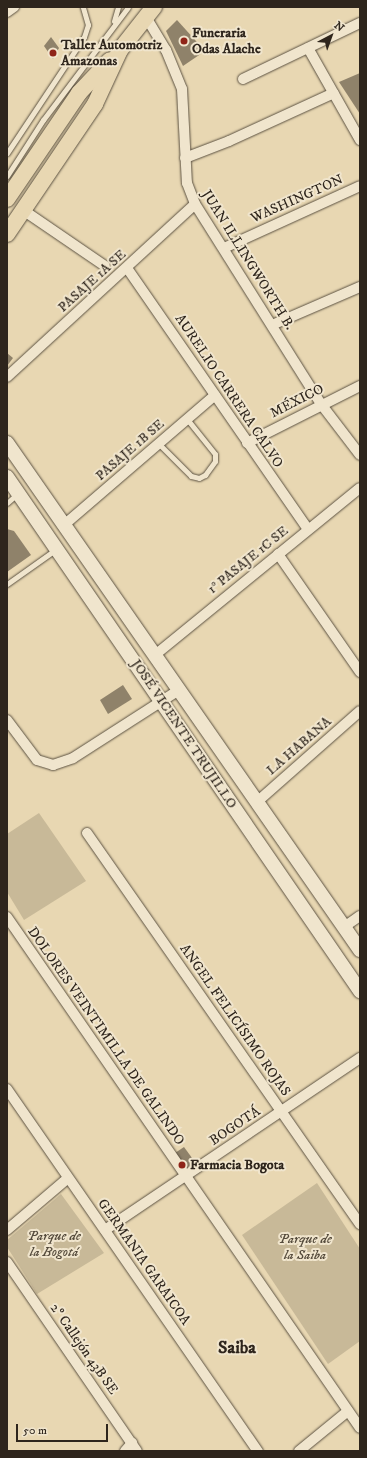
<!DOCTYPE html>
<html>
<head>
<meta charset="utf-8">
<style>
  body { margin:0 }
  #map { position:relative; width:367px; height:1458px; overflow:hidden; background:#e8d7b2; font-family:"IM FELL DW Pica",serif }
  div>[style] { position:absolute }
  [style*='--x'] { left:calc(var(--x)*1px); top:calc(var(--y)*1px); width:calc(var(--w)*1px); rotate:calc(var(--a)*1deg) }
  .green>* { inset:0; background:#c8b998 }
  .building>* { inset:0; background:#8f826a }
  .roads { filter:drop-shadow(0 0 1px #5c5242) drop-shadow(0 0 1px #5c5242) }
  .lane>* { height:5px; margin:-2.5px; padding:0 2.5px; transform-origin:2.5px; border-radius:2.5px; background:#f0e5cd }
  .street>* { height:10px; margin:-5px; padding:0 5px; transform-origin:5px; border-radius:5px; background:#f0e5cd }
  .secondary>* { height:14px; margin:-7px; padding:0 7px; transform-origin:7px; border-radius:7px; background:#f0e5cd }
  .primary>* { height:16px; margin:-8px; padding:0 8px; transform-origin:8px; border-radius:8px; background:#e8d7b2 }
  .dots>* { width:11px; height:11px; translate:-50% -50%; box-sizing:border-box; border:2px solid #f0e5cd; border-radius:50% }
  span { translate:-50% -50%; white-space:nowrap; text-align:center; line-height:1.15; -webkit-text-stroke:4px #f0e5cd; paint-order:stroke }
  .poi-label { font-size:14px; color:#2e251c; font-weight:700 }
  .left { translate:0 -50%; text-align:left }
  .street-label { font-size:14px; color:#2e251c }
  .park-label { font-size:14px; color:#544a3b; font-style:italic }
  .district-label { font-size:18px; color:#2e251c; font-weight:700 }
  .frame { position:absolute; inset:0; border:8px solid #2e251c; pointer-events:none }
  .north { position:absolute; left:311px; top:16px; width:40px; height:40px; -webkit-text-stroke:3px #f0e5cd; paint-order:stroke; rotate:41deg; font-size:11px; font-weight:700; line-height:16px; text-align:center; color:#2e251c }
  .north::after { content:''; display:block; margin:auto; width:14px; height:18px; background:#2e251c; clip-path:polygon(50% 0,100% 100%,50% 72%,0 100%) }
  .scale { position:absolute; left:16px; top:1424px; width:92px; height:18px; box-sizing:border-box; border:2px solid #2e251c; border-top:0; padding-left:5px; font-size:12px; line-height:14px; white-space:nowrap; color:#2e251c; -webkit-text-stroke:3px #f0e5cd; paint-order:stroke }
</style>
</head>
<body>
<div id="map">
  <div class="green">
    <i style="clip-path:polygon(39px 813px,86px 881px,24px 920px,7px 892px,7px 834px)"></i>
    <i style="clip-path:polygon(317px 1183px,360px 1249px,360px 1341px,328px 1364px,242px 1235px)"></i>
    <i style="clip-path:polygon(61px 1194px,104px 1253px,37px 1294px,7px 1247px,7px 1240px)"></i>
  </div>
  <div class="building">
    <i style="clip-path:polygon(177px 20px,205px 51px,183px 66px,166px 31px)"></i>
    <i style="clip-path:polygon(51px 37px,59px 48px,53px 59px,44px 46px)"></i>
    <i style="clip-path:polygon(360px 73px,360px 114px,339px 82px)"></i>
    <i style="clip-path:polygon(7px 353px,13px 358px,7px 366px)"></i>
    <i style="clip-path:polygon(7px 529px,14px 531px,31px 555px,7px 572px)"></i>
    <i style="clip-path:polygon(123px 685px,132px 699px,108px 714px,100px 700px)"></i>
    <i style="clip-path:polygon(184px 1147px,195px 1162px,183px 1170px,172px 1155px)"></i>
  </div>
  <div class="roads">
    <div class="lane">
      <i style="--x:114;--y:21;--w:15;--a:-74"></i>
      <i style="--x:7;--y:153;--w:139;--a:-56.4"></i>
      <i style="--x:84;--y:37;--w:13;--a:-72"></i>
      <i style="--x:88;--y:25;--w:19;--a:-106"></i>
      <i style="--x:7;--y:176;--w:67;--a:-57.3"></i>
      <i style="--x:43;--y:120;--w:141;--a:-53"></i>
      <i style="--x:159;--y:444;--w:45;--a:45"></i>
      <i style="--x:191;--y:476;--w:8;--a:14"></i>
      <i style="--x:199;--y:478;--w:7;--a:-27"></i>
      <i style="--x:205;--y:475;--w:17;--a:-54"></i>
      <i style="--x:215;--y:461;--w:7;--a:-90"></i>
      <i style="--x:215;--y:454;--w:45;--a:-128.7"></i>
      <i style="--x:7;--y:503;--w:13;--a:-42"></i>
      <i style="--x:7;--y:584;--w:59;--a:-35.3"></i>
    </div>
    <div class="street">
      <i style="--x:7;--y:12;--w:9;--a:-36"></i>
      <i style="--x:146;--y:17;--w:39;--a:59"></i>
      <i style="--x:166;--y:50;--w:42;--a:67.7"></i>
      <i style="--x:182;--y:89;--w:94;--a:87"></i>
      <i style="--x:187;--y:183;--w:22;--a:69"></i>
      <i style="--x:195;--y:204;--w:236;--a:57.8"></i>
      <i style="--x:321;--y:404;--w:64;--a:52.6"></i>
      <i style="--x:308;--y:48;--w:106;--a:60.5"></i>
      <i style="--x:243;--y:79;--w:130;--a:-25.6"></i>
      <i style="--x:185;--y:158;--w:47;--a:-21.1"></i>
      <i style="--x:229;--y:141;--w:115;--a:-24.6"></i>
      <i style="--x:23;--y:210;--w:99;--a:34.3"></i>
      <i style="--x:224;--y:248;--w:149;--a:-24.5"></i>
      <i style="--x:127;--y:268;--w:318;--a:55.3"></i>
      <i style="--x:272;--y:325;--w:96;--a:-23.4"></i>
      <i style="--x:7;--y:377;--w:255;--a:-42.6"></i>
      <i style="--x:247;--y:443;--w:127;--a:-26.8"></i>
      <i style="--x:64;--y:525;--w:199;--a:-40.7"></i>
      <i style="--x:278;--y:554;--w:144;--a:55.2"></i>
      <i style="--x:155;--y:655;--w:264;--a:-39.2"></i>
      <i style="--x:7;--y:720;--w:50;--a:53.1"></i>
      <i style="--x:37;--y:760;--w:17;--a:17"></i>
      <i style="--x:53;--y:765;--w:21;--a:-19"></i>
      <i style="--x:73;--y:758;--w:126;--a:-32.7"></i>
      <i style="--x:257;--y:802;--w:137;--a:-41.5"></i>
      <i style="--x:87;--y:833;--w:477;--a:55.1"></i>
      <i style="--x:7;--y:917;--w:621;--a:55.36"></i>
      <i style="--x:344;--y:927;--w:19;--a:-35"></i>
      <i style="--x:7;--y:1089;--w:441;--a:55.3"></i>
      <i style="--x:7;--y:1230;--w:80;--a:-40.4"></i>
      <i style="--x:105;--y:1230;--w:308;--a:-34"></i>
      <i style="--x:7;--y:1262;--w:229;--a:55.5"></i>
      <i style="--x:125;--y:1451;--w:11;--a:-49"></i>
      <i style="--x:299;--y:1451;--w:63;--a:-39.2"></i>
    </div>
    <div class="secondary">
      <i style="--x:7;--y:443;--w:618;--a:55.15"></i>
      <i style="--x:7;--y:477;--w:624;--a:55.52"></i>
    </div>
    <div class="primary">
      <i style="--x:7;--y:199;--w:128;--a:-55.8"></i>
      <i style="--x:79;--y:93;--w:45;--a:-46.8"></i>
      <i style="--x:7;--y:234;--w:157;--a:-55.9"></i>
      <i style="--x:95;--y:104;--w:60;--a:-65.2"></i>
      <i style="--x:120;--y:50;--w:55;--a:-51.7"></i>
    </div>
  </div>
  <div class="dots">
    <i style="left:184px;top:41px;background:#8f2418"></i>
    <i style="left:53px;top:53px;background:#8f2418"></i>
    <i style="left:182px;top:1165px;background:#8f2418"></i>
  </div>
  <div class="poi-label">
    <span class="left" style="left:192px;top:41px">Funeraria<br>Odas Alache</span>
    <span class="left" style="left:61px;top:53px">Taller Automotriz<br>Amazonas</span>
    <span class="left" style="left:190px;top:1165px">Farmacia Bogota</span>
  </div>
  <div class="street-label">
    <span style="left:297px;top:199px;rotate:-24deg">WASHINGTON</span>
    <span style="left:248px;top:260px;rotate:58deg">JUAN ILLINGWORTH B.</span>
    <span style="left:92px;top:281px;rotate:-42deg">PASAJE 1A SE</span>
    <span style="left:229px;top:391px;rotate:56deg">AURELIO CARRERA CALVO</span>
    <span style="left:297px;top:401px;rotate:-27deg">MÉXICO</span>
    <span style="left:130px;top:450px;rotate:-41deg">PASAJE 1B SE</span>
    <span style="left:248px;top:560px;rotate:-39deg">1° PASAJE 1C SE</span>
    <span style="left:184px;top:734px;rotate:56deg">JOSÉ VICENTE TRUJILLO</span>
    <span style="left:299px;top:746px;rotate:-41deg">LA HABANA</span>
    <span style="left:235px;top:1020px;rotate:55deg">ANGEL FELICÍSIMO ROJAS</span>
    <span style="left:106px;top:1036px;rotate:55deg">DOLORES VEINTIMILLA DE GALINDO</span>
    <span style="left:235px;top:1126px;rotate:-34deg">BOGOTÁ</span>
    <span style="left:144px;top:1262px;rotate:55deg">GERMANIA GARAICOA</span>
    <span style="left:84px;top:1349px;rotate:55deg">2º Callejón 43B SE</span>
  </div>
  <div class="park-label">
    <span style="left:54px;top:1244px">Parque de<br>la Bogotá</span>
    <span style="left:305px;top:1247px">Parque de<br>la Saiba</span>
  </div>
  <div class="district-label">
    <span style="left:237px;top:1348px">Saiba</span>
  </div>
  <div class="frame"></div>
  <div class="north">N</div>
  <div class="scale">50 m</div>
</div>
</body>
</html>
